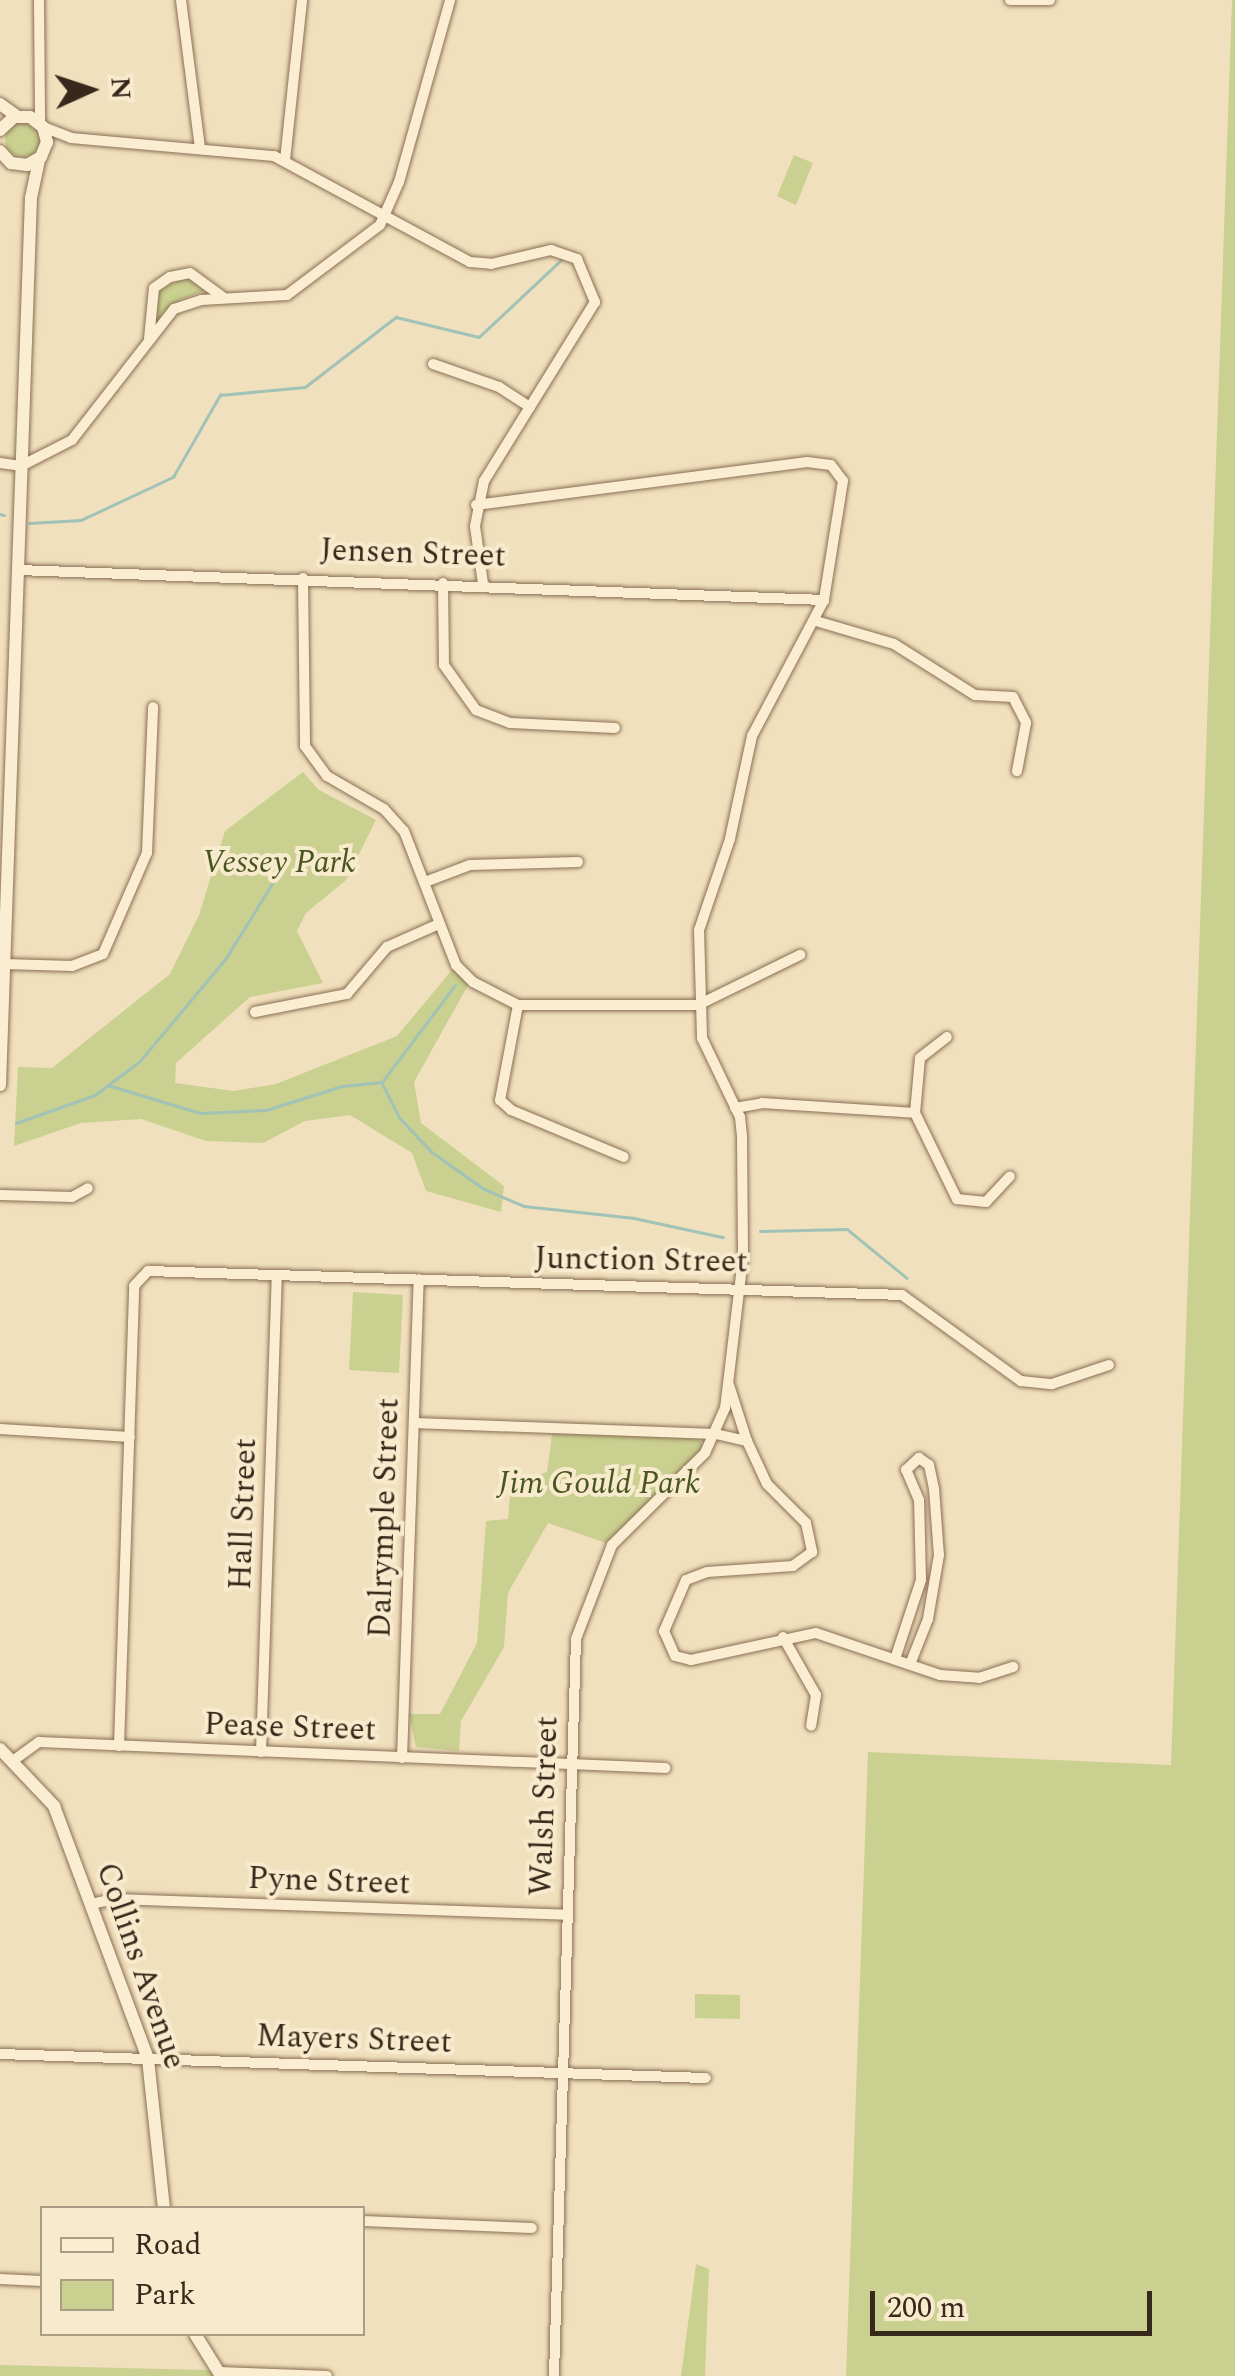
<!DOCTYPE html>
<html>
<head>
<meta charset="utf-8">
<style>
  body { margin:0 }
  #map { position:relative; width:1235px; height:2376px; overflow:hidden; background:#f1e0bd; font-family:Spectral,serif }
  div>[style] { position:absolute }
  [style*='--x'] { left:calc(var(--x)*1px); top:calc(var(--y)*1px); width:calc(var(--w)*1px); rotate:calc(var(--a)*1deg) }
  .green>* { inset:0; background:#cad090 }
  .round { border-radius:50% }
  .stream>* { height:2.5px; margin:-1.25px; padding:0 1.25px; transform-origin:1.25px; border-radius:1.25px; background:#a1c2b7 }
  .roads { filter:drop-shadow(0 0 2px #8a6f55) drop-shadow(0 0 2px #8a6f55) }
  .minor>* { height:10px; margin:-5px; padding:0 5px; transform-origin:5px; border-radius:5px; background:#fbedd1 }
  .tertiary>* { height:12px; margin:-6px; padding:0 6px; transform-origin:6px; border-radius:6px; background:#fbedd1 }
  span { translate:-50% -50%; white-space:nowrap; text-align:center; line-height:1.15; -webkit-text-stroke:8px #f8eacd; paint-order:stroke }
  .street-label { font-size:32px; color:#38281b }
  .park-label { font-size:32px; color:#4a5620; font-style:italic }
  .legend { position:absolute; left:40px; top:2206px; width:325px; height:130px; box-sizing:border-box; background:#f8eacd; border:2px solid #ab9c86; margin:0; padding:12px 18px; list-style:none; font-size:30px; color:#38281b }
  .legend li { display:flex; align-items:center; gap:20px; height:50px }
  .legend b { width:50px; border:2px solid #ab9c86 }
  .north { position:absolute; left:40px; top:40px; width:100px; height:100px; -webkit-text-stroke:8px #f8eacd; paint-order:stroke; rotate:87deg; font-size:28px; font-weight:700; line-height:40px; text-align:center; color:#38281b }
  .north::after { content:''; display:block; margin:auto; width:35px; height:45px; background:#38281b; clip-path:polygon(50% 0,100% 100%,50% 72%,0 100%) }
  .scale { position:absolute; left:870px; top:2291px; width:282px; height:45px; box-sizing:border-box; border:5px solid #38281b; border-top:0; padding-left:12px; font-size:30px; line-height:35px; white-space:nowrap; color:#38281b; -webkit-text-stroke:8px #f8eacd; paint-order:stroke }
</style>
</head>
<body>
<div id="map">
  <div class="green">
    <i style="clip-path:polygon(1232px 0,1235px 0,1235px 2376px,846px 2376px,868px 1752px,1171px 1765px)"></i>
    <i class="round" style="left:5px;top:121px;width:36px;height:36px"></i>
    <i style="clip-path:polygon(794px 155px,813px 163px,796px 205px,777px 196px)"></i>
    <i style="clip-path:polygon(189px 276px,204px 291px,180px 300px,155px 325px,158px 290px)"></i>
    <i style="clip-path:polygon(303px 772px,319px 790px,376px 820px,346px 880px,306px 913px,297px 931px,323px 983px,250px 997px,176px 1063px,175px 1083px,234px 1091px,276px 1084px,397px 1036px,456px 965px,471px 980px,414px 1082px,421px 1123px,504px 1186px,501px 1212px,426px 1191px,412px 1153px,350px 1115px,305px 1121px,263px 1143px,206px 1141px,141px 1119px,81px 1123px,14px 1146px,18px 1067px,52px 1068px,170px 974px,199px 915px,225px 831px)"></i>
    <i style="clip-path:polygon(353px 1292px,403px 1295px,399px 1373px,349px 1370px)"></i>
    <i style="clip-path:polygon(553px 1427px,697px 1433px,705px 1453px,612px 1545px,548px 1523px,508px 1593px,504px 1647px,461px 1721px,459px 1751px,416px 1747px,409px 1714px,440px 1714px,477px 1643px,486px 1521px,508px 1519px,511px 1483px,547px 1472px)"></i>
    <i style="clip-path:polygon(695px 1994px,740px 1995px,740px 2019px,695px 2018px)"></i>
    <i style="clip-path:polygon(696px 2264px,709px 2269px,705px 2376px,681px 2376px)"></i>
    <i style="clip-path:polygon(0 2365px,205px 2370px,233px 2376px,0 2376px)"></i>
  </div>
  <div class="stream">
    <i style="--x:0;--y:514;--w:4;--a:14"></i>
    <i style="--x:29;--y:523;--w:52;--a:-3.3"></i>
    <i style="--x:81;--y:520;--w:102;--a:-25.1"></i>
    <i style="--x:173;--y:477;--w:95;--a:-60.2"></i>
    <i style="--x:220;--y:395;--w:85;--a:-5.4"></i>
    <i style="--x:305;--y:387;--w:115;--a:-37.6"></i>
    <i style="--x:396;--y:317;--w:85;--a:13.5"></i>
    <i style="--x:479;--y:337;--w:115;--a:-43.2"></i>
    <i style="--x:108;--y:1085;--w:96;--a:16.9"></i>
    <i style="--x:200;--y:1113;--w:66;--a:-2.6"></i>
    <i style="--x:266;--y:1110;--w:80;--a:-17.5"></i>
    <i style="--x:342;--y:1086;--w:40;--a:-5.7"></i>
    <i style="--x:382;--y:1082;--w:121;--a:-53"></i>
    <i style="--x:383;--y:1085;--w:36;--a:63"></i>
    <i style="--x:399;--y:1117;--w:48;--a:46.7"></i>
    <i style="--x:432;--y:1152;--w:64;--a:35.4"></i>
    <i style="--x:484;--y:1189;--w:43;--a:23"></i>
    <i style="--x:524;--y:1206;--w:111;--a:6.2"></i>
    <i style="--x:634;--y:1218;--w:91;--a:12.1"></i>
    <i style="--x:16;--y:1123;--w:84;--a:-19.5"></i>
    <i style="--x:95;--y:1095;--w:56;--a:-37.1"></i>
    <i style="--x:140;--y:1061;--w:134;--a:-50.1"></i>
    <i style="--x:226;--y:958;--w:108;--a:-58.2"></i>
    <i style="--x:760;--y:1231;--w:87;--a:-1.3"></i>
    <i style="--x:847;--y:1229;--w:77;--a:39.2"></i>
  </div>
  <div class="roads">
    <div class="minor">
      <i style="--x:39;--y:0;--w:124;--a:89.5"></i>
      <i style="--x:181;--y:0;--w:149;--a:82.7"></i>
      <i style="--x:1010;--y:0;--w:40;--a:0"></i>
      <i style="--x:43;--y:127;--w:30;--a:21"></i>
      <i style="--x:71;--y:138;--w:204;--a:5.1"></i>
      <i style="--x:274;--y:156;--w:223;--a:28.4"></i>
      <i style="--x:470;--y:262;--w:21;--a:5"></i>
      <i style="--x:491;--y:264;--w:62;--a:-13.1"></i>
      <i style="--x:551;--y:250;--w:28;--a:19"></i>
      <i style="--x:577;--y:259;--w:47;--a:67.3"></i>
      <i style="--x:595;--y:302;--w:211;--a:121.8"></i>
      <i style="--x:484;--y:481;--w:46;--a:101.3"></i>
      <i style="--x:475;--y:526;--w:59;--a:82.1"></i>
      <i style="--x:285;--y:160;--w:161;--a:-83.9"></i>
      <i style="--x:149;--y:339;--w:51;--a:-84.4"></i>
      <i style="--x:154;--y:288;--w:19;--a:-35"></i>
      <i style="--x:170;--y:277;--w:20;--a:-11"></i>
      <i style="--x:190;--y:273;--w:42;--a:36.3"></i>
      <i style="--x:433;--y:364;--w:70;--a:19.2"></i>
      <i style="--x:499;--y:387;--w:37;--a:33"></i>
      <i style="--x:0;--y:463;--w:21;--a:8"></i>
      <i style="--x:21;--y:466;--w:57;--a:-27"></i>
      <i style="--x:72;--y:440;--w:166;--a:-52.1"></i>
      <i style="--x:174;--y:309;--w:28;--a:-18"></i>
      <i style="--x:201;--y:300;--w:86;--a:-3.3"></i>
      <i style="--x:287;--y:295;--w:116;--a:-37"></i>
      <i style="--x:380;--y:225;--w:47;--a:-66.2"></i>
      <i style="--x:399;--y:182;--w:189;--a:-74.3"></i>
      <i style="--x:476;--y:505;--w:334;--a:-7.4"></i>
      <i style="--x:807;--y:462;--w:24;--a:7"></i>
      <i style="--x:831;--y:465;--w:20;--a:53"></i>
      <i style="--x:843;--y:481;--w:121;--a:99.1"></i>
      <i style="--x:824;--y:600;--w:154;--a:117.9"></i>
      <i style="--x:752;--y:736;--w:105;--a:102.1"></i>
      <i style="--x:730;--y:839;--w:96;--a:108.8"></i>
      <i style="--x:699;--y:930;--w:108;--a:88.4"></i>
      <i style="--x:702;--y:1038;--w:88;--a:64.3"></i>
      <i style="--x:740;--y:1117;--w:20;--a:84"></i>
      <i style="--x:742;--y:1137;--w:121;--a:89.5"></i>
      <i style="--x:743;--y:1258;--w:151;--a:96.8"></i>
      <i style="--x:725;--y:1408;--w:49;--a:114"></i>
      <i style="--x:705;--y:1453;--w:131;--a:135.3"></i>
      <i style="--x:612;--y:1545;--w:101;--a:111"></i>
      <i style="--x:576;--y:1639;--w:737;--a:91.71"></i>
      <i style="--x:18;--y:570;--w:807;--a:2.13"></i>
      <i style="--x:303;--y:578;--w:168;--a:89.3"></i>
      <i style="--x:305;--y:746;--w:37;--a:54"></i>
      <i style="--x:327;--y:776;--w:66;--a:30.1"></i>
      <i style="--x:384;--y:809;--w:30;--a:48"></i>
      <i style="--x:404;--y:831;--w:144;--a:68.8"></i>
      <i style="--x:456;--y:965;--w:24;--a:45"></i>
      <i style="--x:473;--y:982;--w:51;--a:27.1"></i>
      <i style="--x:518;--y:1005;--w:180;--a:0"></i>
      <i style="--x:698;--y:1005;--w:114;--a:-26.1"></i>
      <i style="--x:443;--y:583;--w:82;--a:89.3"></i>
      <i style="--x:444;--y:665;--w:55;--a:54.6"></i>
      <i style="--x:476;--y:710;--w:36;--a:21"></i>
      <i style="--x:510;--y:723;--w:105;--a:2.7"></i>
      <i style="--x:816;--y:621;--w:81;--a:16.4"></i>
      <i style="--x:894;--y:644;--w:96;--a:32.2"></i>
      <i style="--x:975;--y:695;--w:38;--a:3"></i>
      <i style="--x:1013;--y:697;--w:29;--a:63"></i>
      <i style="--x:1026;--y:723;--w:49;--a:100.6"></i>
      <i style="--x:425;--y:882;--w:48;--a:-20.7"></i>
      <i style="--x:470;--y:865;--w:108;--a:-1.6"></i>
      <i style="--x:4;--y:964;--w:68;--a:1.7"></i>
      <i style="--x:72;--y:966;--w:33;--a:-21"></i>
      <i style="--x:103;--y:954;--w:110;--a:-66.5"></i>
      <i style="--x:147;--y:853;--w:146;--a:-87.6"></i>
      <i style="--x:518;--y:1005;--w:97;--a:100.7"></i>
      <i style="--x:500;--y:1100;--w:15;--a:42"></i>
      <i style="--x:511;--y:1110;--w:122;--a:22.6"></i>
      <i style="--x:255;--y:1012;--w:94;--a:-11.1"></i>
      <i style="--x:347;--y:994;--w:62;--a:-49.6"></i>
      <i style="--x:387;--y:947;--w:57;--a:-23.9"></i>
      <i style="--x:735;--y:1108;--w:27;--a:-10"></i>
      <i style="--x:762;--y:1103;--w:153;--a:3.7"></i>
      <i style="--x:915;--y:1113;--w:55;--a:-84.8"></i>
      <i style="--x:920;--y:1058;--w:34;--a:-38"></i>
      <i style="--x:915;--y:1113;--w:96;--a:64"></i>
      <i style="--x:957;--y:1199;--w:29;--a:6"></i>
      <i style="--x:986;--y:1202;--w:35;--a:-47"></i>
      <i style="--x:0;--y:1195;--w:72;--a:1.6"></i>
      <i style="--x:72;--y:1197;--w:18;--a:-29"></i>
      <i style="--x:729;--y:1385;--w:59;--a:72.2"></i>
      <i style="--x:414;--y:1423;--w:302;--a:2.1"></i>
      <i style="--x:716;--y:1434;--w:32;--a:13"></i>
      <i style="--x:747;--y:1441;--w:47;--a:65.1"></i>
      <i style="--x:767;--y:1484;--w:55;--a:45"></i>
      <i style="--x:806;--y:1523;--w:30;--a:78"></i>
      <i style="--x:812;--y:1552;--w:24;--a:144"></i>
      <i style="--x:793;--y:1566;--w:86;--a:176"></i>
      <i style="--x:707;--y:1572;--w:22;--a:159"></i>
      <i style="--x:686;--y:1580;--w:56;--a:113.3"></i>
      <i style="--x:664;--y:1631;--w:27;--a:66"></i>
      <i style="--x:675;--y:1656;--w:16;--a:14"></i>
      <i style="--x:691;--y:1660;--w:128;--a:-12.2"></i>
      <i style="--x:816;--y:1633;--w:131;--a:18.7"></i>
      <i style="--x:940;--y:1675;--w:39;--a:4"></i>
      <i style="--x:979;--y:1678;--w:36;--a:-18"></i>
      <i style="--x:0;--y:1429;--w:130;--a:3.5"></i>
      <i style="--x:783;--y:1637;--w:67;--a:60.4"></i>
      <i style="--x:816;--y:1695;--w:31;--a:99"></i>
      <i style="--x:896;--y:1656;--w:80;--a:-71.8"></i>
      <i style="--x:921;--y:1580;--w:80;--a:-91.4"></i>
      <i style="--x:919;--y:1500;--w:33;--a:-113"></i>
      <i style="--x:906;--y:1470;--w:18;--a:-43"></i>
      <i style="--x:919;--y:1458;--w:12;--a:35"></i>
      <i style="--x:929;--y:1465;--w:25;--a:78"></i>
      <i style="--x:934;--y:1489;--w:66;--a:85.7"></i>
      <i style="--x:939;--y:1555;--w:65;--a:99.8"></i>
      <i style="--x:928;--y:1619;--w:46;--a:111.6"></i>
      <i style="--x:119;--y:1746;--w:460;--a:-88.1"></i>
      <i style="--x:134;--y:1286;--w:21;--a:-47"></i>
      <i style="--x:148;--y:1271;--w:754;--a:1.82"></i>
      <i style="--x:902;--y:1295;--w:147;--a:35.9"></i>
      <i style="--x:1021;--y:1381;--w:31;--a:6"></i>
      <i style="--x:1052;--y:1384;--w:60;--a:-18.4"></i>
      <i style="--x:261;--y:1752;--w:474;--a:-88.1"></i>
      <i style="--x:402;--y:1758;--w:479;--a:-88"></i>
      <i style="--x:14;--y:1760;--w:31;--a:-36"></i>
      <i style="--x:39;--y:1742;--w:627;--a:2.38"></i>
      <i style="--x:91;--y:1904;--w:24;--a:-12"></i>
      <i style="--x:114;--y:1899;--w:453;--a:2"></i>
      <i style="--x:0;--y:2054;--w:706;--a:1.95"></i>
      <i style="--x:362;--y:2221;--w:170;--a:2.4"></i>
      <i style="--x:0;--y:2279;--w:42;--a:2.7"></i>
      <i style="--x:219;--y:2372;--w:108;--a:2.1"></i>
    </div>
    <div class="tertiary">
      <i style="--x:0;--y:104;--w:22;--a:36"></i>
      <i style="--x:0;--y:130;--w:19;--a:-43"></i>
      <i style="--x:14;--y:117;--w:16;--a:0"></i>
      <i style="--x:30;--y:117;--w:16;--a:38"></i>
      <i style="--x:43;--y:127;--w:16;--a:75"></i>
      <i style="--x:47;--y:142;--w:16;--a:112"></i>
      <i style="--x:41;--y:157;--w:16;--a:150"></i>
      <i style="--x:27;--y:165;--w:16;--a:-173"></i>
      <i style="--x:11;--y:163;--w:16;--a:-133"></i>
      <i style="--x:0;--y:1085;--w:888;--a:-88"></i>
      <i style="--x:31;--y:198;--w:40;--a:-78"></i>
      <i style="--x:0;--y:1749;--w:79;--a:46.5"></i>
      <i style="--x:54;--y:1806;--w:270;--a:69.6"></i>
      <i style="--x:148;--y:2059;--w:150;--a:83.9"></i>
      <i style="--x:195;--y:2334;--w:49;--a:58.2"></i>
    </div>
  </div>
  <div class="street-label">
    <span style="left:413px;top:554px;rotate:2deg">Jensen Street</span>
    <span style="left:641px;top:1261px;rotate:1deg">Junction Street</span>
    <span style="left:244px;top:1514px;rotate:-88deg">Hall Street</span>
    <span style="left:385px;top:1518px;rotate:-88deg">Dalrymple Street</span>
    <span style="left:290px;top:1728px;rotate:2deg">Pease Street</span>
    <span style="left:545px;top:1806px;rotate:-88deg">Walsh Street</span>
    <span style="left:329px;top:1882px;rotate:2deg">Pyne Street</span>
    <span style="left:140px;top:1966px;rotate:71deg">Collins Avenue</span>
    <span style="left:354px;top:2040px;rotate:2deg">Mayers Street</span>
  </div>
  <div class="park-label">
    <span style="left:279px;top:863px">Vessey Park</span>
    <span style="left:599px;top:1484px">Jim Gould Park</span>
  </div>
  <ul class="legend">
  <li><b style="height:12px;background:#fbedd1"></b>Road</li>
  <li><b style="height:28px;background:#cad090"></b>Park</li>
  </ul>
  <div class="north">N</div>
  <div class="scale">200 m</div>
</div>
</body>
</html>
